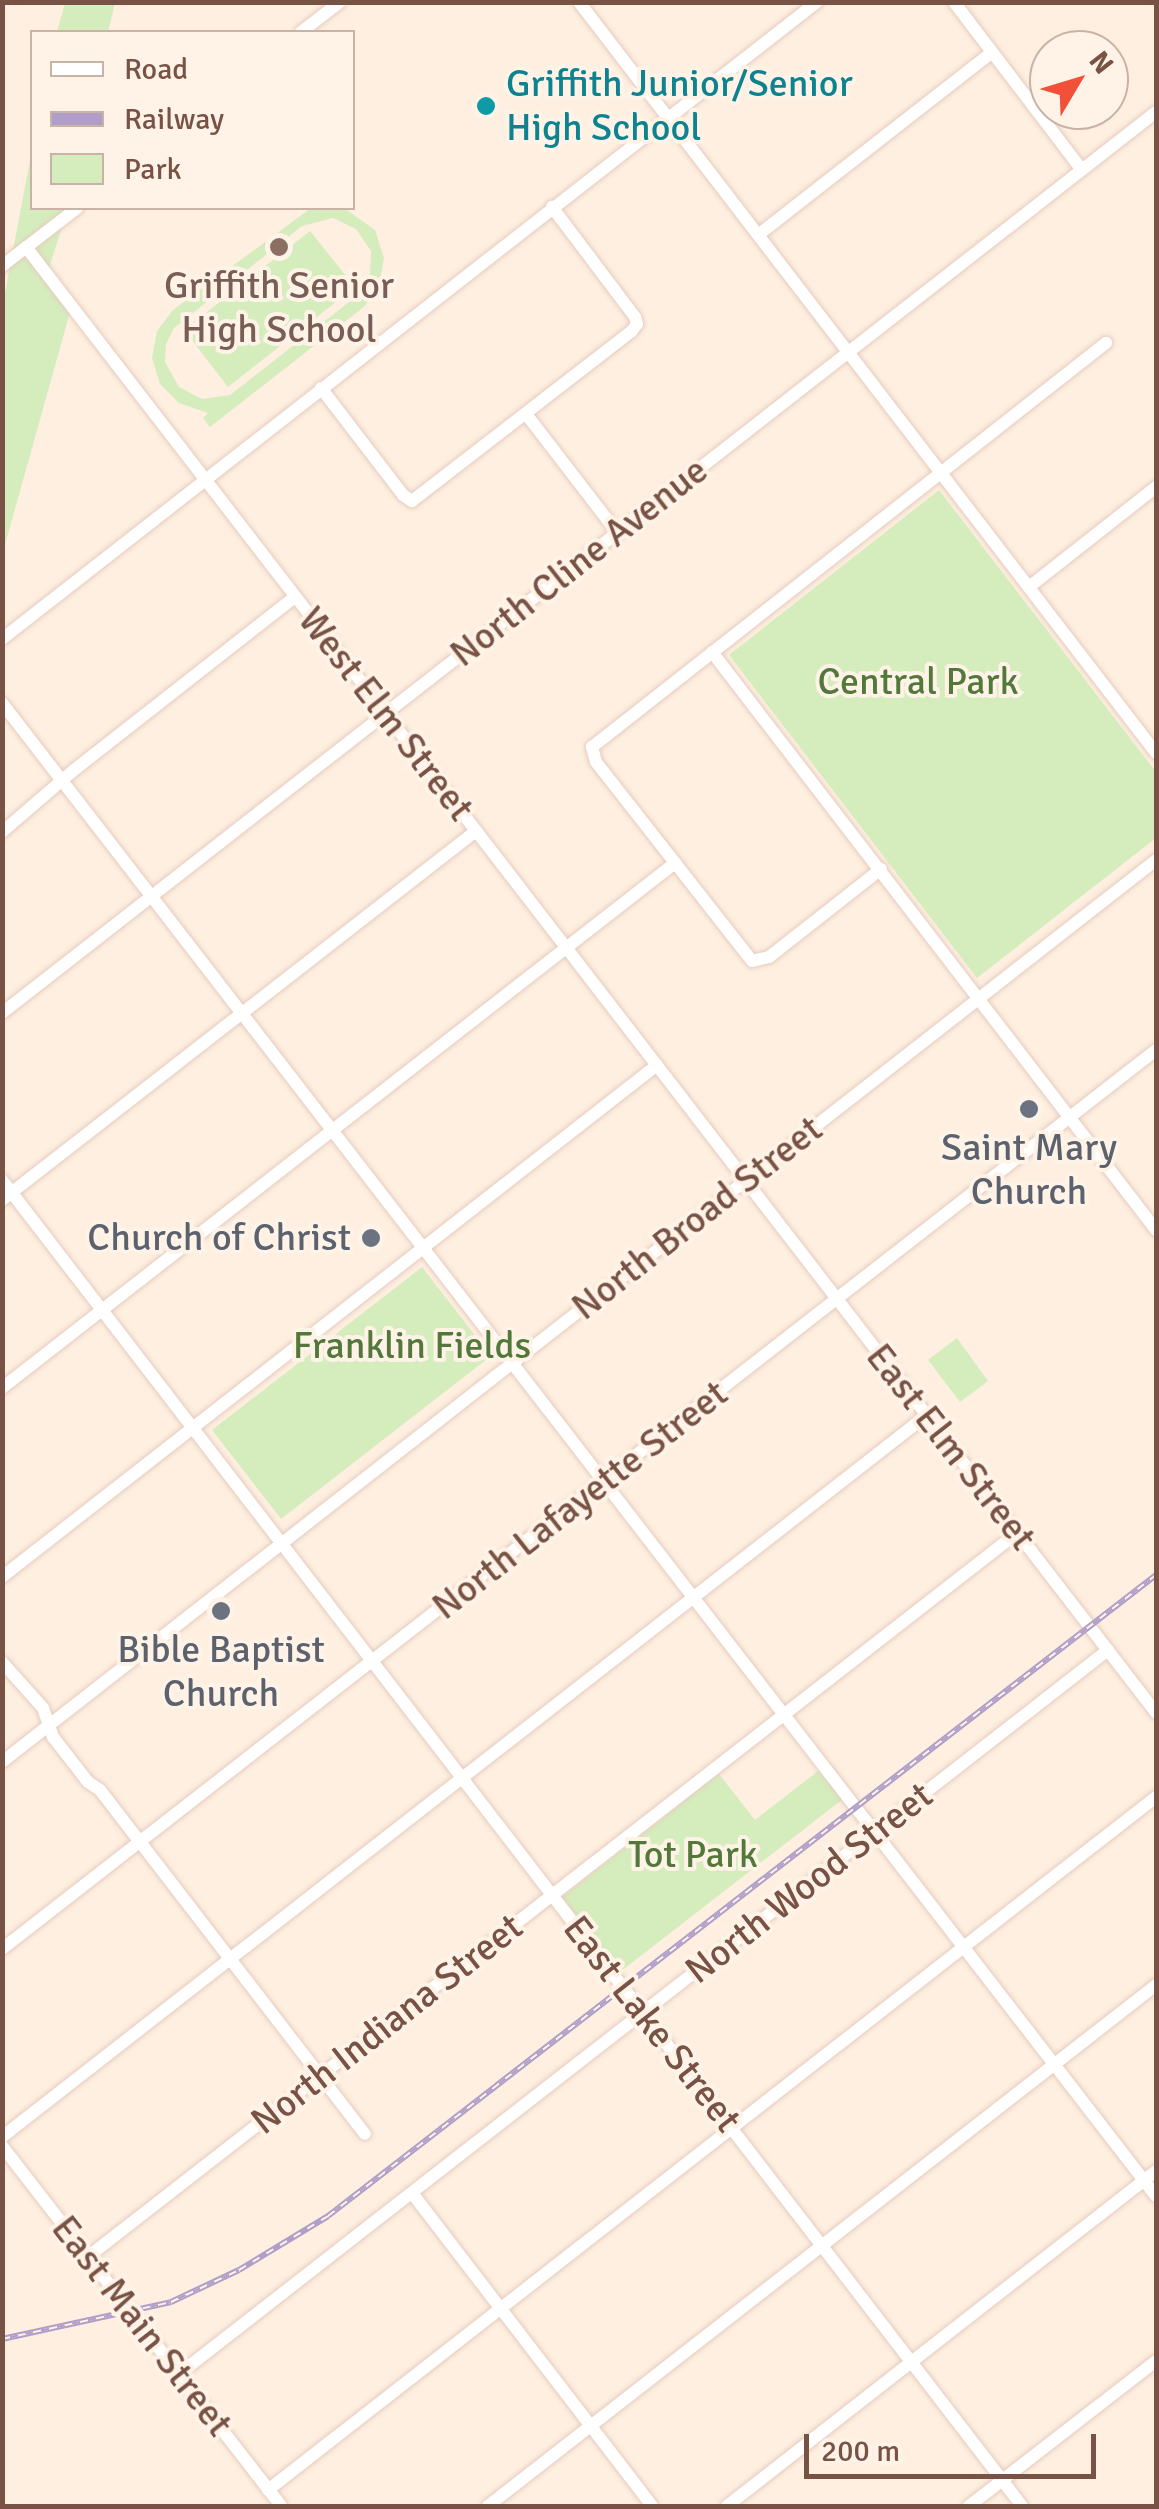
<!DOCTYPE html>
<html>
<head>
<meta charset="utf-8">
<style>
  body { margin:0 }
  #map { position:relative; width:1159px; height:2509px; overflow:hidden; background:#feefe0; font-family:Signika,sans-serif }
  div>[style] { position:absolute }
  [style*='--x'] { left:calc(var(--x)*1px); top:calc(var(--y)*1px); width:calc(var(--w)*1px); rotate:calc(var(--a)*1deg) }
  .green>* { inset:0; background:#d5edbd }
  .roads { filter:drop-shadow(0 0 2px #e5ccbe) drop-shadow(0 0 2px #e5ccbe) }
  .minor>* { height:12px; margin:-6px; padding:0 6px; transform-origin:6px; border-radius:6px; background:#fff }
  .rail>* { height:6px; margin-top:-3px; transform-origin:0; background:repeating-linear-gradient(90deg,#fff3e8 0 8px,#b09ec8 0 16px); box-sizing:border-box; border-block:2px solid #b09ec8 }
  .dots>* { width:28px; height:28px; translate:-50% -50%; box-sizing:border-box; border:5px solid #fff3e8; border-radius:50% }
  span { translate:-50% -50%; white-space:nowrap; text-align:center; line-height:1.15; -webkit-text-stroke:8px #fff3e8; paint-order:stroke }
  .culture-label { font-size:38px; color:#0d838f }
  .left { translate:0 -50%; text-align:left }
  .education-label { font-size:38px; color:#785e54 }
  .street-label { font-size:38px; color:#775245 }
  .park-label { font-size:38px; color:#52783a }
  .worship-label { font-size:38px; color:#5b616d }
  .right { translate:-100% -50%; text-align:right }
  .frame { position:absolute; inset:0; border:5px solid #775245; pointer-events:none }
  .legend { position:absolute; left:30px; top:30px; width:325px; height:180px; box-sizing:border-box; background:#fff3e8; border:2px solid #c9b3a7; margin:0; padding:12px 18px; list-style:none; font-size:30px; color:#775245 }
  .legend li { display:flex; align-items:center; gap:20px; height:50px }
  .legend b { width:50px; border:2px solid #c9b3a7 }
  .north { position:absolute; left:1029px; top:30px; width:100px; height:100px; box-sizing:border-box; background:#fff3e8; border:2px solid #c9b3a7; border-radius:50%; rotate:52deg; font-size:28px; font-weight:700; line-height:40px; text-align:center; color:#775245 }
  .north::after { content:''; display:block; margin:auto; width:35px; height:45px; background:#f3503a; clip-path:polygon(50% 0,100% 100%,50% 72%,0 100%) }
  .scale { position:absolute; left:804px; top:2434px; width:292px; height:45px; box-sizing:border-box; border:5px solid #775245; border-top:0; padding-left:12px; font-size:30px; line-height:35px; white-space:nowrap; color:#775245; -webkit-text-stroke:8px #fff3e8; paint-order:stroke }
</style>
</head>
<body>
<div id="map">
  <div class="green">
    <i style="clip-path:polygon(65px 3px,115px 3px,108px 32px,57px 32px)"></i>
    <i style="clip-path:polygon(32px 150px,32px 208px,68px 208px,46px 278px,72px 305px,3px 552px,3px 303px)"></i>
    <i style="clip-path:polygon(evenodd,311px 208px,344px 208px,375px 230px,384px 258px,379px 286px,365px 306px,210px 427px,203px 418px,208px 413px,179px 403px,160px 384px,152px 358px,157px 331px,173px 310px,311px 208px,333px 218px,356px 229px,371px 251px,370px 275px,358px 295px,230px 395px,202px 399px,179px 387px,165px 362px,166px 344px,174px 328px,302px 226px,333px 218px)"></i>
    <i style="clip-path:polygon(310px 231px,355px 287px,228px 387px,184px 330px)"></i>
    <i style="clip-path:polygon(939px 490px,1156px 772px,1156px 838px,977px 978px,729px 655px)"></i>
    <i style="clip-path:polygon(422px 1267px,491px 1356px,281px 1519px,212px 1430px)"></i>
    <i style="clip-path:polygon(957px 1338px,988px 1381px,960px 1402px,928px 1360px)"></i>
    <i style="clip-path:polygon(818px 1771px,843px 1799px,620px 1972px,562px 1897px,719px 1774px,755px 1820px)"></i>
  </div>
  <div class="roads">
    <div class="minor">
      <i style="--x:579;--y:2;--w:947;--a:52.46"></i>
      <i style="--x:954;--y:2;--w:211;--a:52.7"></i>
      <i style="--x:301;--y:32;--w:49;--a:-37.6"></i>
      <i style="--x:758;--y:235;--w:297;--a:-38"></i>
      <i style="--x:26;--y:247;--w:1851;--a:52.37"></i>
      <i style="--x:2;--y:266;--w:95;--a:-37.7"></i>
      <i style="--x:321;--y:388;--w:135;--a:52.5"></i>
      <i style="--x:403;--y:495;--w:11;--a:34"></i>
      <i style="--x:412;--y:501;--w:277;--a:-37.7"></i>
      <i style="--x:631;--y:332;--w:10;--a:-53"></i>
      <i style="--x:637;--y:324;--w:7;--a:-106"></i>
      <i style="--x:635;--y:317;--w:138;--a:-127"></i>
      <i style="--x:526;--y:414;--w:149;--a:52.4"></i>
      <i style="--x:1029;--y:587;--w:162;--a:-38.2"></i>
      <i style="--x:2;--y:639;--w:1034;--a:-38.01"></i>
      <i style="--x:712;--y:652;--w:729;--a:52.47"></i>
      <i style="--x:2;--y:703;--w:1887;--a:52.3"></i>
      <i style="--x:2;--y:832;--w:95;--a:-40.7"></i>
      <i style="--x:74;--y:770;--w:281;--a:-38.1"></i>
      <i style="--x:881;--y:869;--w:142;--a:141.8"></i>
      <i style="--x:769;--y:957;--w:17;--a:167"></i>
      <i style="--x:752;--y:961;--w:253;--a:-128.1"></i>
      <i style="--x:596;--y:762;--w:16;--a:-105"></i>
      <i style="--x:592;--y:747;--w:654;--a:-38.17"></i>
      <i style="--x:2;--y:1013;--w:1464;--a:-37.98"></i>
      <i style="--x:2;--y:1180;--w:1673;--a:52.43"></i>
      <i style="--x:2;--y:1200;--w:601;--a:-37.9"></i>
      <i style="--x:2;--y:1388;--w:854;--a:-37.96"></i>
      <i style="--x:2;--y:1577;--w:831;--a:-38.01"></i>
      <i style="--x:2;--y:1662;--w:62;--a:48.3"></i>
      <i style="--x:43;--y:1708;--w:31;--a:71"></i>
      <i style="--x:53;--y:1737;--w:57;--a:52.1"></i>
      <i style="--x:88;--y:1782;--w:14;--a:34"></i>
      <i style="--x:100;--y:1790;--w:434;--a:52.4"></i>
      <i style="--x:2;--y:1762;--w:1465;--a:-38.01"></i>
      <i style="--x:2;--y:1949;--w:1463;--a:-37.92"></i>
      <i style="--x:2;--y:2137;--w:1173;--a:-37.97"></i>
      <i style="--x:2;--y:2146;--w:455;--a:52.2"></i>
      <i style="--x:412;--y:2193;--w:394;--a:52.5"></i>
      <i style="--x:89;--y:2256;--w:1176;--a:-37.92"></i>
      <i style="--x:179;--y:2374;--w:1178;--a:-37.93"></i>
      <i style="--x:268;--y:2490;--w:1126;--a:-37.97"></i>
      <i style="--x:488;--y:2506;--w:847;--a:-37.95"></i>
      <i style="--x:727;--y:2506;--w:544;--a:-37.99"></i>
      <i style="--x:969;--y:2506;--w:237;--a:-37.8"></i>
    </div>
  </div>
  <div class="rail">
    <i style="--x:2;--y:2339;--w:173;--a:-12.3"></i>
    <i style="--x:171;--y:2302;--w:75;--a:-25.2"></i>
    <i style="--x:239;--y:2270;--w:104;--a:-31.2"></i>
    <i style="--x:328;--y:2216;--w:1047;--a:-37.75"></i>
  </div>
  <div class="dots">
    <i style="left:486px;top:106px;background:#0f9aa8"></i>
    <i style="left:279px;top:247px;background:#8d6e63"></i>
    <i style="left:1029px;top:1109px;background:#6b7280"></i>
    <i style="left:371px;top:1238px;background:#6b7280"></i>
    <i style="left:221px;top:1611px;background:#6b7280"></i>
  </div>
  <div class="culture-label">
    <span class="left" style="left:506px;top:106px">Griffith Junior/Senior<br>High School</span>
  </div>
  <div class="education-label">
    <span style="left:279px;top:308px">Griffith Senior<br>High School</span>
  </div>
  <div class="street-label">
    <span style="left:579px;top:562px;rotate:-38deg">North Cline Avenue</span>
    <span style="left:386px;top:714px;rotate:52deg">West Elm Street</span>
    <span style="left:697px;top:1218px;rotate:-38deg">North Broad Street</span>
    <span style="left:951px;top:1447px;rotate:52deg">East Elm Street</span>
    <span style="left:580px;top:1500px;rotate:-38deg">North Lafayette Street</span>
    <span style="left:809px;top:1883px;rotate:-38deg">North Wood Street</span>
    <span style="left:387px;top:2024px;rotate:-38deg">North Indiana Street</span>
    <span style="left:652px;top:2024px;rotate:52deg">East Lake Street</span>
    <span style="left:142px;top:2326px;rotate:52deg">East Main Street</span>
  </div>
  <div class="park-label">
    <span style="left:918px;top:682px">Central Park</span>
    <span style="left:412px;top:1346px">Franklin Fields</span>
    <span style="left:693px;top:1855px">Tot Park</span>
  </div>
  <div class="worship-label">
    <span style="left:1029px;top:1170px">Saint Mary<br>Church</span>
    <span class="right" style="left:351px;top:1238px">Church of Christ</span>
    <span style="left:221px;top:1672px">Bible Baptist<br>Church</span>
  </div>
  <div class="frame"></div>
  <ul class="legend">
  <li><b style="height:12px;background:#fff"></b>Road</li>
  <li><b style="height:12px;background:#b09ec8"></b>Railway</li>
  <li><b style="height:28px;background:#d5edbd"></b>Park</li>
  </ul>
  <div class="north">N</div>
  <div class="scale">200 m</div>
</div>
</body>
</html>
